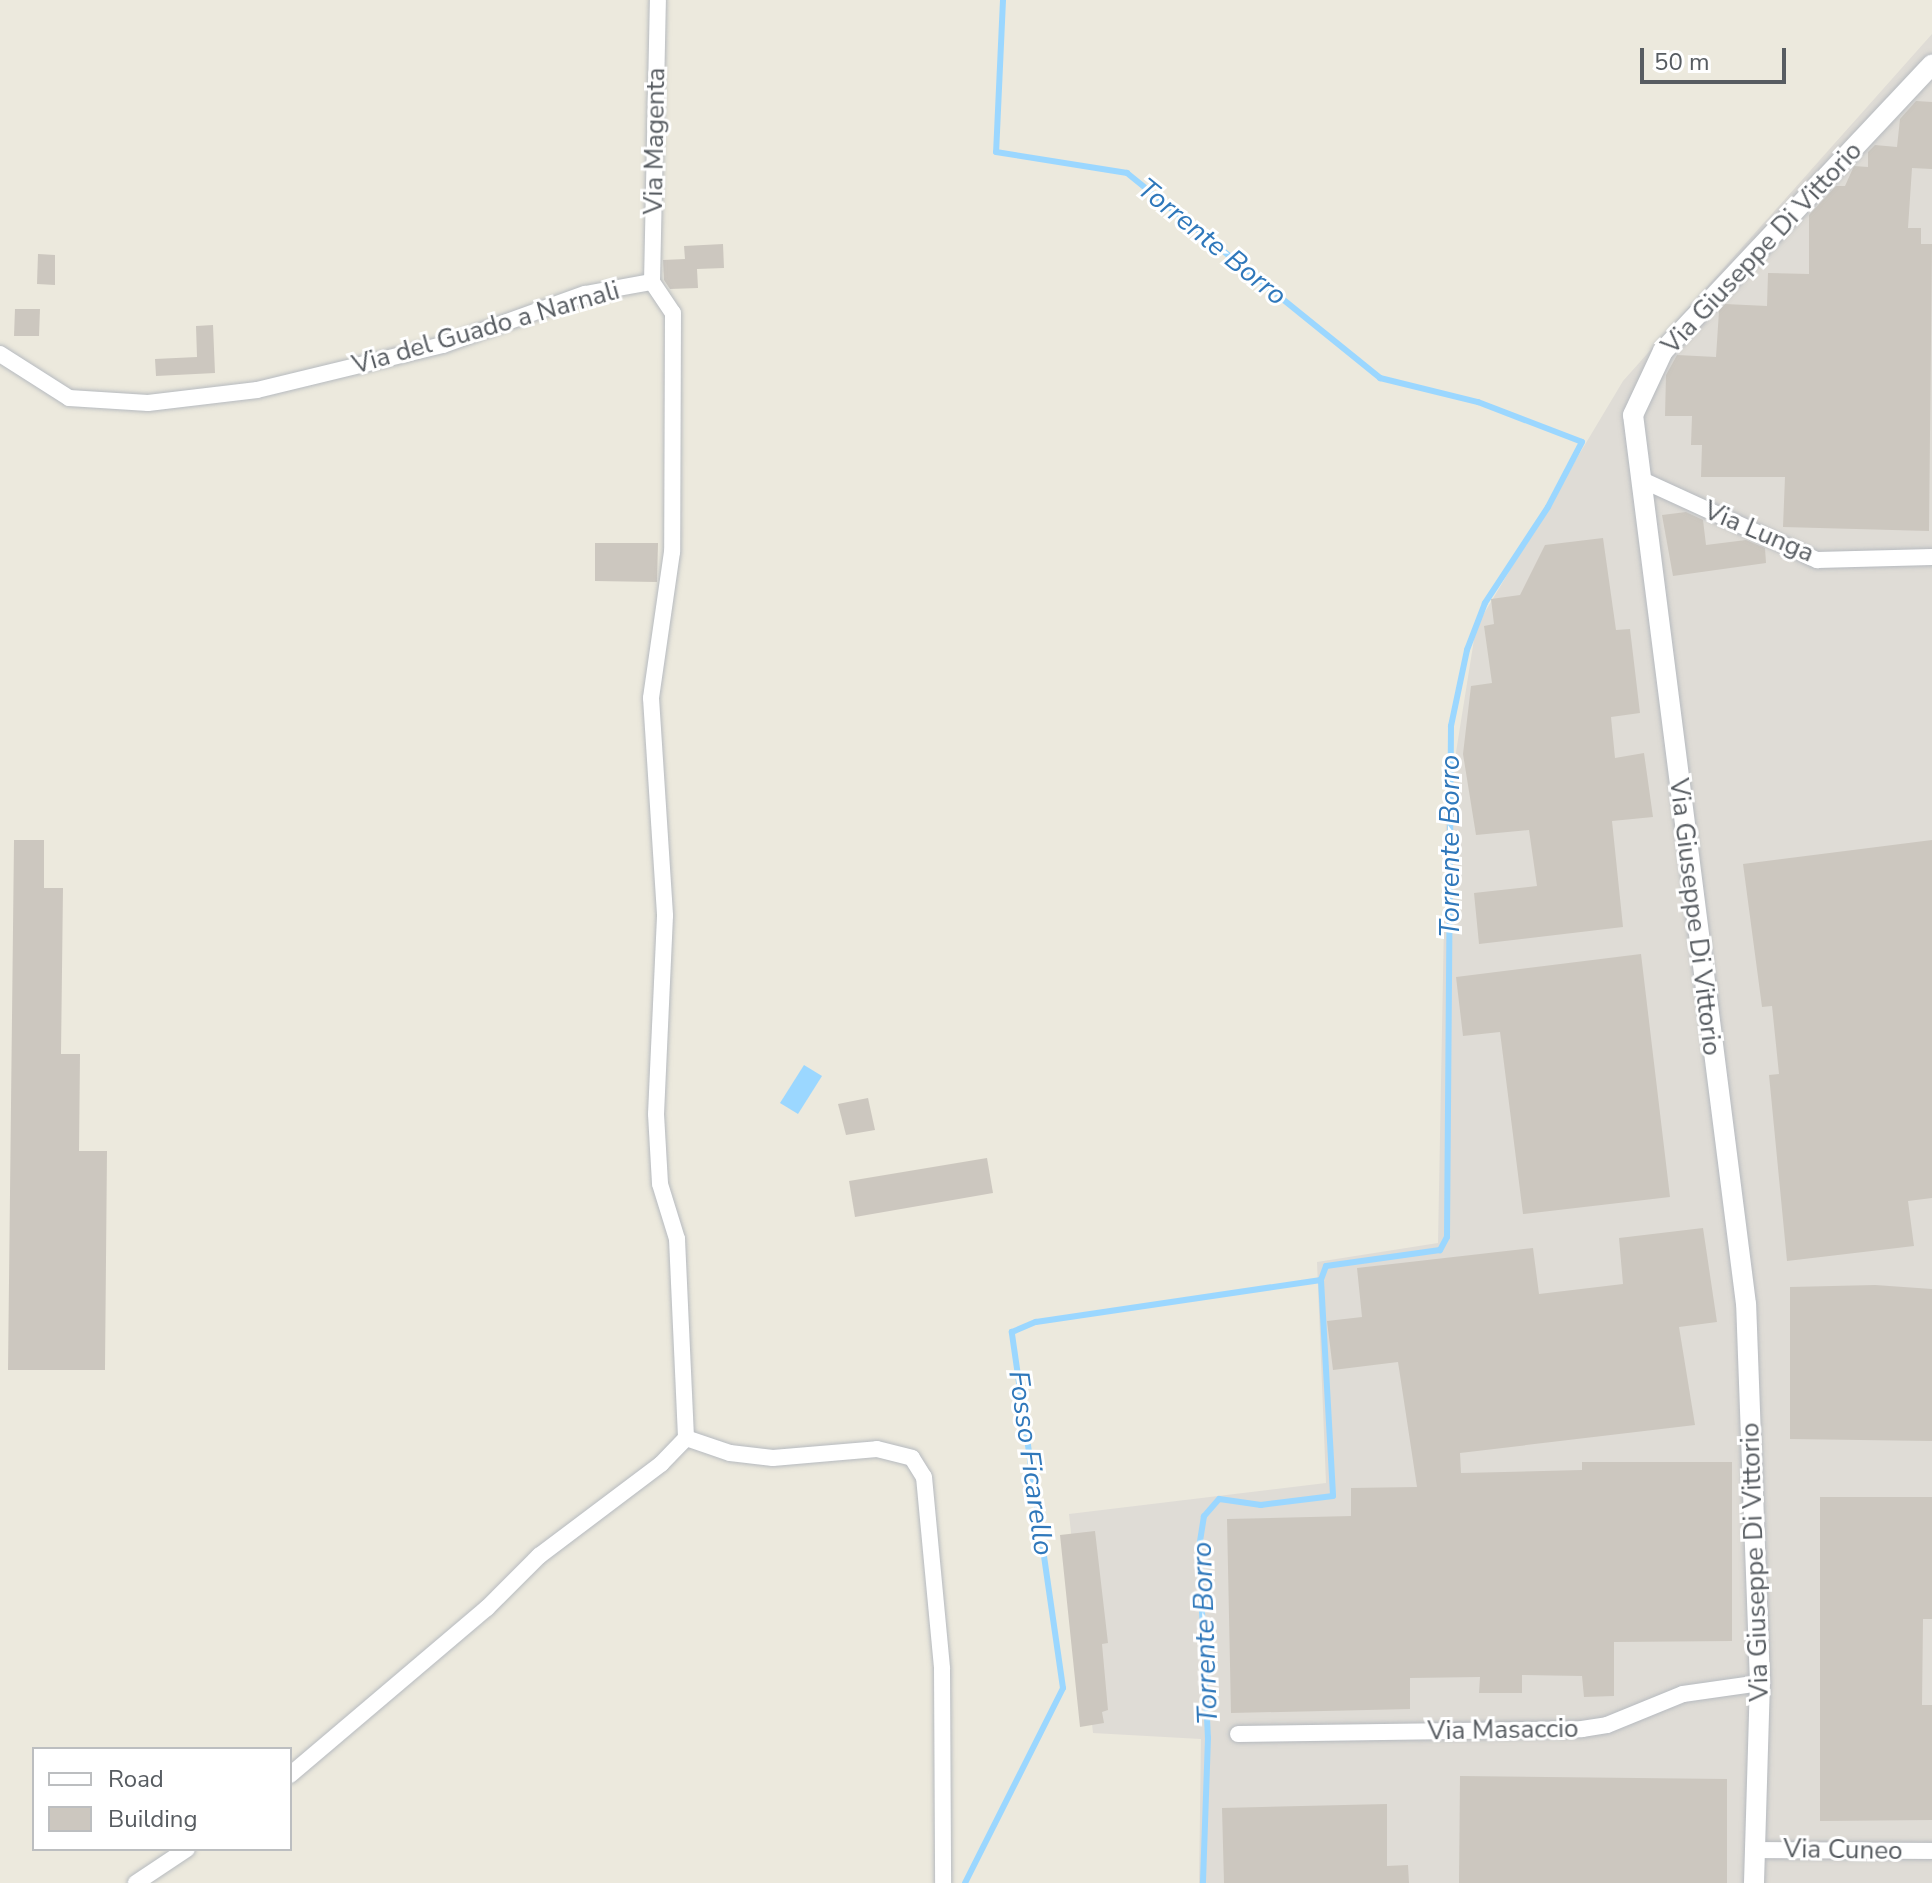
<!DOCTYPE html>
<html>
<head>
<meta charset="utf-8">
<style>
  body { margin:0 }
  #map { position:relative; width:1932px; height:1883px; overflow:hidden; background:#ece9dd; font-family:"Nunito Sans",sans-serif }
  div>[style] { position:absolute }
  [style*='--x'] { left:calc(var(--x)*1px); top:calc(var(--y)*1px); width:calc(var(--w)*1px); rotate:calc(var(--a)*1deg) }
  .industrial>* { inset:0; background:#dfdcd6 }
  .water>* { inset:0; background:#9bd7ff }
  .stream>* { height:6px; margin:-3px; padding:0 3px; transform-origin:3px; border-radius:3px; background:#9bd7ff }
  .building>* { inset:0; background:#ccc7bf }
  .roads { filter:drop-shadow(0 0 2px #b6babf) drop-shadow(0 0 2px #b6babf) }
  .minor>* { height:16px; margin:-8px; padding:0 8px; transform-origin:8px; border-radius:8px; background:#fff }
  .tertiary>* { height:20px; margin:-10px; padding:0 10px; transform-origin:10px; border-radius:10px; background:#fff }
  span { translate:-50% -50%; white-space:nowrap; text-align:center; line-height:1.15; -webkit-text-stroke:6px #fff; paint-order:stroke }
  .street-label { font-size:26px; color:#575c61 }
  .water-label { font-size:28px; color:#2f78bb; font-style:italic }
  .legend { position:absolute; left:32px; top:1747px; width:260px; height:104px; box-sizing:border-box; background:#fff; border:2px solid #bcbec0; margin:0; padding:10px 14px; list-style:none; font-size:24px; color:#575c61 }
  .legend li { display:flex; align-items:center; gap:16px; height:40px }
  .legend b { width:40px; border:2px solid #bcbec0 }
  .scale { position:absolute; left:1640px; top:48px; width:146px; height:36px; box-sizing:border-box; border:4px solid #575c61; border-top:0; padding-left:10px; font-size:24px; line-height:28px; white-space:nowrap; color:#575c61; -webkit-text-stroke:6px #fff; paint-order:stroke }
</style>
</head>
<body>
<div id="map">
  <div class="industrial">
    <i style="clip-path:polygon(1932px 34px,1932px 1883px,1199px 1883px,1201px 1739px,1093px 1733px,1069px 1514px,1326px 1483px,1317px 1262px,1438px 1243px,1446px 815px,1476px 627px,1623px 381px)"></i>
  </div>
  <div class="water">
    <i style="clip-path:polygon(804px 1065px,822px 1076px,798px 1114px,780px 1103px)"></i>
  </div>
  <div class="stream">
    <i style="--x:1003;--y:0;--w:152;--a:92.6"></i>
    <i style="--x:996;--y:152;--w:133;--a:9.1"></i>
    <i style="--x:1127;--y:173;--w:326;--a:39"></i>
    <i style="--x:1380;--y:378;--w:101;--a:13.8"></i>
    <i style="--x:1478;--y:402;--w:111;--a:21"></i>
    <i style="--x:1582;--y:442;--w:73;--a:117.6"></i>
    <i style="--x:1548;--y:507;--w:115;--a:123.3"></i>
    <i style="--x:1485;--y:603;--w:50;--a:111"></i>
    <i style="--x:1467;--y:650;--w:78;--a:101.9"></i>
    <i style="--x:1451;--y:726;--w:511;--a:90.45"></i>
    <i style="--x:1447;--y:1237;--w:15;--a:118"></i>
    <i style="--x:1440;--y:1250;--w:115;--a:172"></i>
    <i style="--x:1326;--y:1266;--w:15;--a:110"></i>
    <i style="--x:1321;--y:1280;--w:216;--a:86.8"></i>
    <i style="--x:1333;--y:1496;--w:73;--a:172.9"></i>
    <i style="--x:1261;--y:1505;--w:42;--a:-171.9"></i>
    <i style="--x:1219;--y:1499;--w:23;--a:131"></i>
    <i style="--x:1204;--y:1516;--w:32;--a:99"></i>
    <i style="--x:1199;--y:1548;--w:190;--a:87.3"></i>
    <i style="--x:1208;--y:1738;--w:145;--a:92"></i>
    <i style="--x:965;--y:1883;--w:218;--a:-63.3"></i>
    <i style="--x:1063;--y:1688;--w:360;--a:-98.2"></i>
    <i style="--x:1012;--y:1332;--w:26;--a:-23"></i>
    <i style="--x:1036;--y:1322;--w:288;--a:-8.4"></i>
  </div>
  <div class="building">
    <i style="clip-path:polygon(1916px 101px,1932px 102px,1932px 169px,1912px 168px,1908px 228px,1921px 228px,1921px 244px,1932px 244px,1929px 531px,1783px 527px,1785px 477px,1701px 477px,1702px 445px,1691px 445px,1692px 416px,1665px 416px,1666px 375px,1677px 355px,1716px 357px,1719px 311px,1725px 304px,1767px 306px,1768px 273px,1809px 274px,1809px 215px,1836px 186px,1845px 186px,1854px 166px,1868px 167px,1868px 152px,1875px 145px,1897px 147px,1900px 119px)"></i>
    <i style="clip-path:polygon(723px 244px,724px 268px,697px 269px,698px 288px,670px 289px,664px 280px,663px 260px,685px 259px,684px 246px)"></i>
    <i style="clip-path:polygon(38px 254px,55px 255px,55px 285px,37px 284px)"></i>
    <i style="clip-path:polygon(15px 309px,40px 309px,39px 336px,14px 336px)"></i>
    <i style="clip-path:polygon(213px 325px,215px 373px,156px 376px,155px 359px,197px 357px,196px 326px)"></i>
    <i style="clip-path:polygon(1686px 512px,1703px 520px,1706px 545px,1746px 540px,1765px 548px,1766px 563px,1673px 576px,1662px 515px)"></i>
    <i style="clip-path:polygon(1603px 538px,1616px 630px,1630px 629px,1640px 713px,1611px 717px,1615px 758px,1644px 753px,1653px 817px,1612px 821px,1623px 927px,1479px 944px,1474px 893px,1537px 886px,1529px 830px,1476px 835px,1463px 754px,1471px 686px,1492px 683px,1484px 626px,1494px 624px,1491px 599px,1520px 595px,1545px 545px)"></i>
    <i style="clip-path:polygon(595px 543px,658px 543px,657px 582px,595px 581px)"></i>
    <i style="clip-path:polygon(14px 840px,44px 840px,44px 888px,63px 888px,61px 1054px,80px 1054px,79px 1151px,107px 1151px,105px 1370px,8px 1370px)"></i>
    <i style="clip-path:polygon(1932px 840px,1932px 1198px,1908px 1201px,1914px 1246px,1787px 1261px,1769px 1075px,1779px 1074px,1772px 1006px,1762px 1007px,1743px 864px)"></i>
    <i style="clip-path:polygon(1641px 954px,1670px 1197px,1523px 1214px,1500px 1032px,1463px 1036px,1456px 977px)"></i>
    <i style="clip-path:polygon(868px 1098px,875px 1130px,846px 1135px,838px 1104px)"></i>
    <i style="clip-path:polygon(987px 1158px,993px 1193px,855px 1217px,849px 1181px)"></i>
    <i style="clip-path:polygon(1703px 1228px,1717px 1322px,1679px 1327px,1695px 1425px,1460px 1453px,1461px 1473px,1582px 1470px,1582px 1462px,1732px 1462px,1732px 1641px,1614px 1642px,1614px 1696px,1584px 1697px,1582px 1676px,1522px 1675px,1522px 1693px,1479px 1693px,1480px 1677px,1410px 1678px,1410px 1709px,1231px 1713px,1227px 1519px,1351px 1516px,1351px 1488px,1417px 1487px,1398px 1362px,1333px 1370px,1327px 1321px,1362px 1317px,1357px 1268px,1533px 1248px,1539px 1294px,1623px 1284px,1619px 1238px)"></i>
    <i style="clip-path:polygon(1875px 1285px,1932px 1289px,1932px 1441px,1790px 1439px,1790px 1287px)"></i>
    <i style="clip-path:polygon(1820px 1497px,1932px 1497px,1932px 1619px,1923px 1619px,1922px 1705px,1932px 1705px,1932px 1820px,1820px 1821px)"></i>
    <i style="clip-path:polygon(1095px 1531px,1108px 1643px,1102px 1644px,1108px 1710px,1102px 1712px,1104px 1723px,1080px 1727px,1060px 1535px)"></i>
    <i style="clip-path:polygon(1460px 1776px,1727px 1779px,1727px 1883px,1459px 1883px)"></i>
    <i style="clip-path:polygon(1387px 1804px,1387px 1866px,1408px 1865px,1409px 1883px,1224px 1883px,1222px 1808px)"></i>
  </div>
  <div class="roads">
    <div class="minor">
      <i style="--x:652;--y:282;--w:37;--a:56"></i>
      <i style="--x:673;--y:313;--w:239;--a:90.2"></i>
      <i style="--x:672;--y:552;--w:148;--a:98.2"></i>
      <i style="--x:651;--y:698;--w:218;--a:86.3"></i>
      <i style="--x:665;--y:916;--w:198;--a:92.6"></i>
      <i style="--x:656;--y:1114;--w:70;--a:86.7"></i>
      <i style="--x:660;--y:1184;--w:58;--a:72.8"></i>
      <i style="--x:677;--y:1239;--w:199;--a:87.4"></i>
      <i style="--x:686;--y:1438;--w:46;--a:18.8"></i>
      <i style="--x:730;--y:1453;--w:43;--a:6.6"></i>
      <i style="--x:773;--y:1458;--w:104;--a:-4.9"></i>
      <i style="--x:877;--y:1449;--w:36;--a:14"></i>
      <i style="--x:912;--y:1458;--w:22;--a:58"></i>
      <i style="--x:924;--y:1477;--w:193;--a:84.6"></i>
      <i style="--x:942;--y:1669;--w:214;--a:89.7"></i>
      <i style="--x:652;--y:282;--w:282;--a:-88.8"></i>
      <i style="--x:0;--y:354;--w:82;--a:32.5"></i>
      <i style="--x:69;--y:398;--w:79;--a:3.6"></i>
      <i style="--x:148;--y:403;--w:110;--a:-6.8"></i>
      <i style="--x:257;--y:390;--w:191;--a:-13.6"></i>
      <i style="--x:443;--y:345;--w:151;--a:-19.8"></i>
      <i style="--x:585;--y:294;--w:68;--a:-10.2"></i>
      <i style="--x:1640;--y:479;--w:195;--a:24.6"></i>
      <i style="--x:1817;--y:560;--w:115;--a:-1.5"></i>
      <i style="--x:1238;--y:1734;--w:344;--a:-0.8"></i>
      <i style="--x:1582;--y:1729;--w:25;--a:-9"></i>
      <i style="--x:1607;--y:1725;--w:82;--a:-22.2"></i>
      <i style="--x:1683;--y:1694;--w:78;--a:-8.1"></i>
      <i style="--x:290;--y:1775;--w:258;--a:-40.3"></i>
      <i style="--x:487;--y:1608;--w:74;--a:-45"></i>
      <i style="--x:539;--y:1556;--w:153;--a:-37"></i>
      <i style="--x:661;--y:1464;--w:36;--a:-46"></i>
      <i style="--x:1754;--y:1850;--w:178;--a:0.3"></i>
      <i style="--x:136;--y:1883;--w:61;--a:-33.7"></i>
    </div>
    <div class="tertiary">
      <i style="--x:1754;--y:1883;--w:200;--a:-88.3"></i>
      <i style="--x:1760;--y:1683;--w:379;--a:-92.1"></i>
      <i style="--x:1746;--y:1304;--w:896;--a:-97.24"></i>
      <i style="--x:1633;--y:415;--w:71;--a:-64.9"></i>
      <i style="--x:1663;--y:351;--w:393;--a:-46.8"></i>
    </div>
  </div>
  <div class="street-label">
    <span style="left:655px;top:141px;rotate:-89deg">Via Magenta</span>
    <span style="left:1762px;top:248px;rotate:-47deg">Via Giuseppe Di Vittorio</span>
    <span style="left:486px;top:328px;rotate:-16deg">Via del Guado a Narnali</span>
    <span style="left:1759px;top:532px;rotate:23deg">Via Lunga</span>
    <span style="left:1695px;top:917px;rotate:83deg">Via Giuseppe Di Vittorio</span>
    <span style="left:1755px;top:1562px;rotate:-92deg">Via Giuseppe Di Vittorio</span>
    <span style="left:1503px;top:1730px;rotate:-1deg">Via Masaccio</span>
    <span style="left:1843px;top:1850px;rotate:1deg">Via Cuneo</span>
  </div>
  <div class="water-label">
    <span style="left:1212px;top:242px;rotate:39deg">Torrente Borro</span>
    <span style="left:1450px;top:846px;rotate:-90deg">Torrente Borro</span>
    <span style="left:1031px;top:1463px;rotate:82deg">Fosso Ficarello</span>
    <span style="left:1205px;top:1633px;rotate:-92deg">Torrente Borro</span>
  </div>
  <ul class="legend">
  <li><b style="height:10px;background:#fff"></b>Road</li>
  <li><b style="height:22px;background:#ccc7bf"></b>Building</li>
  </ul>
  <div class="scale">50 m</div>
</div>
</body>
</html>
